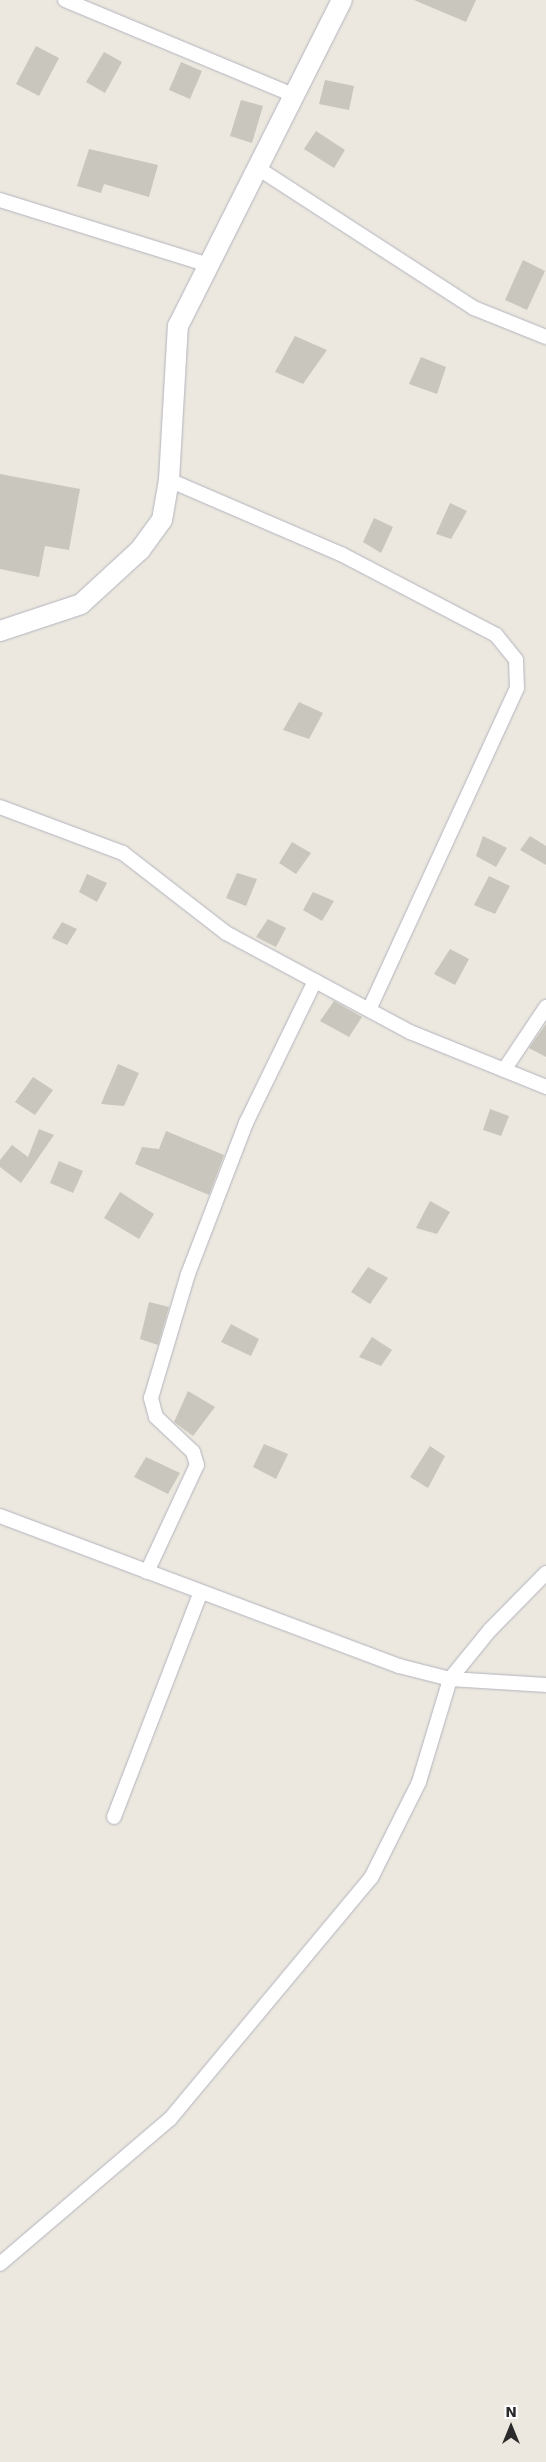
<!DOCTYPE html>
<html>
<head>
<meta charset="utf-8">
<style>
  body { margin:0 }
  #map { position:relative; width:546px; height:2462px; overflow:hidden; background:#ece8df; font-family:"DejaVu Sans",sans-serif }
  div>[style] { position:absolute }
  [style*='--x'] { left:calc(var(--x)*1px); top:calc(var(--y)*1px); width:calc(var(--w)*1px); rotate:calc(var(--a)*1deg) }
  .building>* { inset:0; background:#c8c6bd }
  .roads { filter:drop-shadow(0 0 1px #b2b3be) drop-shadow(0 0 1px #b2b3be) }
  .street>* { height:14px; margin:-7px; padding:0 7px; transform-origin:7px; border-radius:7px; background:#fff }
  .secondary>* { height:20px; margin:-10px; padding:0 10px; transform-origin:10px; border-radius:10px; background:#fff }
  span { translate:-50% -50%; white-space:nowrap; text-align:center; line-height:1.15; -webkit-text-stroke:5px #fff; paint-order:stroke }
  .north { position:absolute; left:486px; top:2402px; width:50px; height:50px; -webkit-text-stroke:4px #fff; paint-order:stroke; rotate:0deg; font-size:14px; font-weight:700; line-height:20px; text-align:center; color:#2b2b2b }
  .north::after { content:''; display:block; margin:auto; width:18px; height:22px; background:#2b2b2b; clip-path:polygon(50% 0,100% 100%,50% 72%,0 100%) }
</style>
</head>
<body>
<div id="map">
  <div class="building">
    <i style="clip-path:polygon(414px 0,476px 0,466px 22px)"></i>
    <i style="clip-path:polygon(36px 46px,59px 58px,39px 96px,16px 84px)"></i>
    <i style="clip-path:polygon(104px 52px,122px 62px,105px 93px,86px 82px)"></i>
    <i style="clip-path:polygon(181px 62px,202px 71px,190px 99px,169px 90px)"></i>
    <i style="clip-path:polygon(325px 80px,354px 86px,349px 110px,319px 104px)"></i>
    <i style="clip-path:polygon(241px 100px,263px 106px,252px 143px,230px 136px)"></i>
    <i style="clip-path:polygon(316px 131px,345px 150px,334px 168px,304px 149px)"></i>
    <i style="clip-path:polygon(89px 149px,158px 165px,149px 197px,104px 184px,101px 193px,77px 186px)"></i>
    <i style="clip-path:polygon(523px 260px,545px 271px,527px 310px,505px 300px)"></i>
    <i style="clip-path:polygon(295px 336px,327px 350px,303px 384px,275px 372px)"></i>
    <i style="clip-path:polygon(421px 357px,446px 367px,437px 394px,409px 384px)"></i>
    <i style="clip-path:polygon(0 474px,80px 489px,69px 550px,45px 546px,39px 577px,0 569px)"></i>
    <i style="clip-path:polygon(450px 503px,467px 511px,451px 539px,436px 534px)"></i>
    <i style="clip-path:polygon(374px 518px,393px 527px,381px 553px,363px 542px)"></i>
    <i style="clip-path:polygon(299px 702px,323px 713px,309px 739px,283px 730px)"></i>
    <i style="clip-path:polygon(483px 836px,507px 848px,496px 867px,476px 856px)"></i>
    <i style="clip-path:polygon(530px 836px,546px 846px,546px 865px,520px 850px)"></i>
    <i style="clip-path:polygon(292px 842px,311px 853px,296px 874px,279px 863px)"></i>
    <i style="clip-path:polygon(237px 873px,257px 879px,246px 906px,226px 898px)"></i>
    <i style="clip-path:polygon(87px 874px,107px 883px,97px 902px,79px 892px)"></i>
    <i style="clip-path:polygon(489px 876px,510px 886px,495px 914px,474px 905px)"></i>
    <i style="clip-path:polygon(313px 892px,334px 901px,322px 921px,303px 910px)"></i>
    <i style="clip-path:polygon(268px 919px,286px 928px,276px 947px,256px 937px)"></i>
    <i style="clip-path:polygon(62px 922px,77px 929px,67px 945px,52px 938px)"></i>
    <i style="clip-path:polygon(450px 949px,469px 959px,455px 985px,434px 974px)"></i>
    <i style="clip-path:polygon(334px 1001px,362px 1017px,349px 1037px,320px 1021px)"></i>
    <i style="clip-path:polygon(546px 1024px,546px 1057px,529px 1048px)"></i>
    <i style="clip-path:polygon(118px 1064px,139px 1073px,124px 1106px,101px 1104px)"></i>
    <i style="clip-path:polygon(33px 1077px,53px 1090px,35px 1115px,15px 1102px)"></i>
    <i style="clip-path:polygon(490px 1109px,509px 1116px,501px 1136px,483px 1130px)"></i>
    <i style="clip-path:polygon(39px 1129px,54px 1135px,21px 1183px,0 1167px,0 1160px,12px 1145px,28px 1157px)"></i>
    <i style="clip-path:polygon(166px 1131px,224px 1155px,209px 1195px,135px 1164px,142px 1147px,159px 1149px)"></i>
    <i style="clip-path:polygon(59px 1161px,83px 1171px,73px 1193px,50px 1183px)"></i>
    <i style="clip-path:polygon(120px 1192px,154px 1214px,139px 1239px,104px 1218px)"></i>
    <i style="clip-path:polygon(430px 1201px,450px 1212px,437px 1234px,416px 1228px)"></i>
    <i style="clip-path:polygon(368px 1267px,388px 1278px,370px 1304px,351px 1292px)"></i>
    <i style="clip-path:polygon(149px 1302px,169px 1307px,158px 1345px,140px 1339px)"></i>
    <i style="clip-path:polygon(231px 1324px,259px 1339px,251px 1356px,221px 1342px)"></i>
    <i style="clip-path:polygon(372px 1337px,392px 1350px,381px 1366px,359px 1357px)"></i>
    <i style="clip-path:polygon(188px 1391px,215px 1407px,193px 1436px,174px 1422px)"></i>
    <i style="clip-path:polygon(264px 1444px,288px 1454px,276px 1479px,253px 1467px)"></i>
    <i style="clip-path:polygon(430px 1446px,445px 1456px,428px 1488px,410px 1477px)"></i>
    <i style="clip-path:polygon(146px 1457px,180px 1473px,168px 1494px,134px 1477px)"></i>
  </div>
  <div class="roads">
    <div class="street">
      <i style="--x:65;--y:0;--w:247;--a:22.6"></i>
      <i style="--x:256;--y:167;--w:260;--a:32.9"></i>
      <i style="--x:474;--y:308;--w:78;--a:21.9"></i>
      <i style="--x:0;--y:200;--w:215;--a:17.3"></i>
      <i style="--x:169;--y:480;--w:187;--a:23.3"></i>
      <i style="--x:341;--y:554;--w:175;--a:27.6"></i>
      <i style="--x:496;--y:635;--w:32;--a:51"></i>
      <i style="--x:516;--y:660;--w:28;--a:88"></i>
      <i style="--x:517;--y:688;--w:354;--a:114.7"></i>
      <i style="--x:0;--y:807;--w:131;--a:20.5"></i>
      <i style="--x:123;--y:853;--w:130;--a:37.8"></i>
      <i style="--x:226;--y:933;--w:209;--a:28.3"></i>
      <i style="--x:410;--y:1032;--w:147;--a:22"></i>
      <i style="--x:504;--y:1070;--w:76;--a:-56.3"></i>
      <i style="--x:0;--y:1516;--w:426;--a:20.6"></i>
      <i style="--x:399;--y:1666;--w:53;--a:14.3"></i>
      <i style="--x:450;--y:1679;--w:96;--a:3.6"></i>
      <i style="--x:147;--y:1572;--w:118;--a:-65"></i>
      <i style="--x:197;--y:1465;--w:14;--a:-107"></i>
      <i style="--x:193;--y:1452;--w:51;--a:-136.6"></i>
      <i style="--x:156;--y:1417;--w:20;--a:-105"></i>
      <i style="--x:151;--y:1398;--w:129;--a:-73.4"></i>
      <i style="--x:188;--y:1274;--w:162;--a:-69"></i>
      <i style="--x:246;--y:1123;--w:158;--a:-64.1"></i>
      <i style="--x:114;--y:1817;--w:241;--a:-68.9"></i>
      <i style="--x:0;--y:2264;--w:223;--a:-40.5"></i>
      <i style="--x:170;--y:2119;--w:314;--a:-50.2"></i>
      <i style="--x:371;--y:1878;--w:107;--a:-63.4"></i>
      <i style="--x:419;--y:1782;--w:108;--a:-73.2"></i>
      <i style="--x:450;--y:1679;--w:63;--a:-50.8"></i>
      <i style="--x:490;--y:1630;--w:80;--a:-45.5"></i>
    </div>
    <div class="secondary">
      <i style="--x:0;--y:631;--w:85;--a:-18.4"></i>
      <i style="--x:81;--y:604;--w:80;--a:-42.5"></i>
      <i style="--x:140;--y:550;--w:37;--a:-54"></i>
      <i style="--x:162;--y:520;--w:41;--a:-80.1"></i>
      <i style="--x:169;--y:480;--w:154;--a:-86.7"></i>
      <i style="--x:178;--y:326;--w:365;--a:-63.3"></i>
    </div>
  </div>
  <div class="north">N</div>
</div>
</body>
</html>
